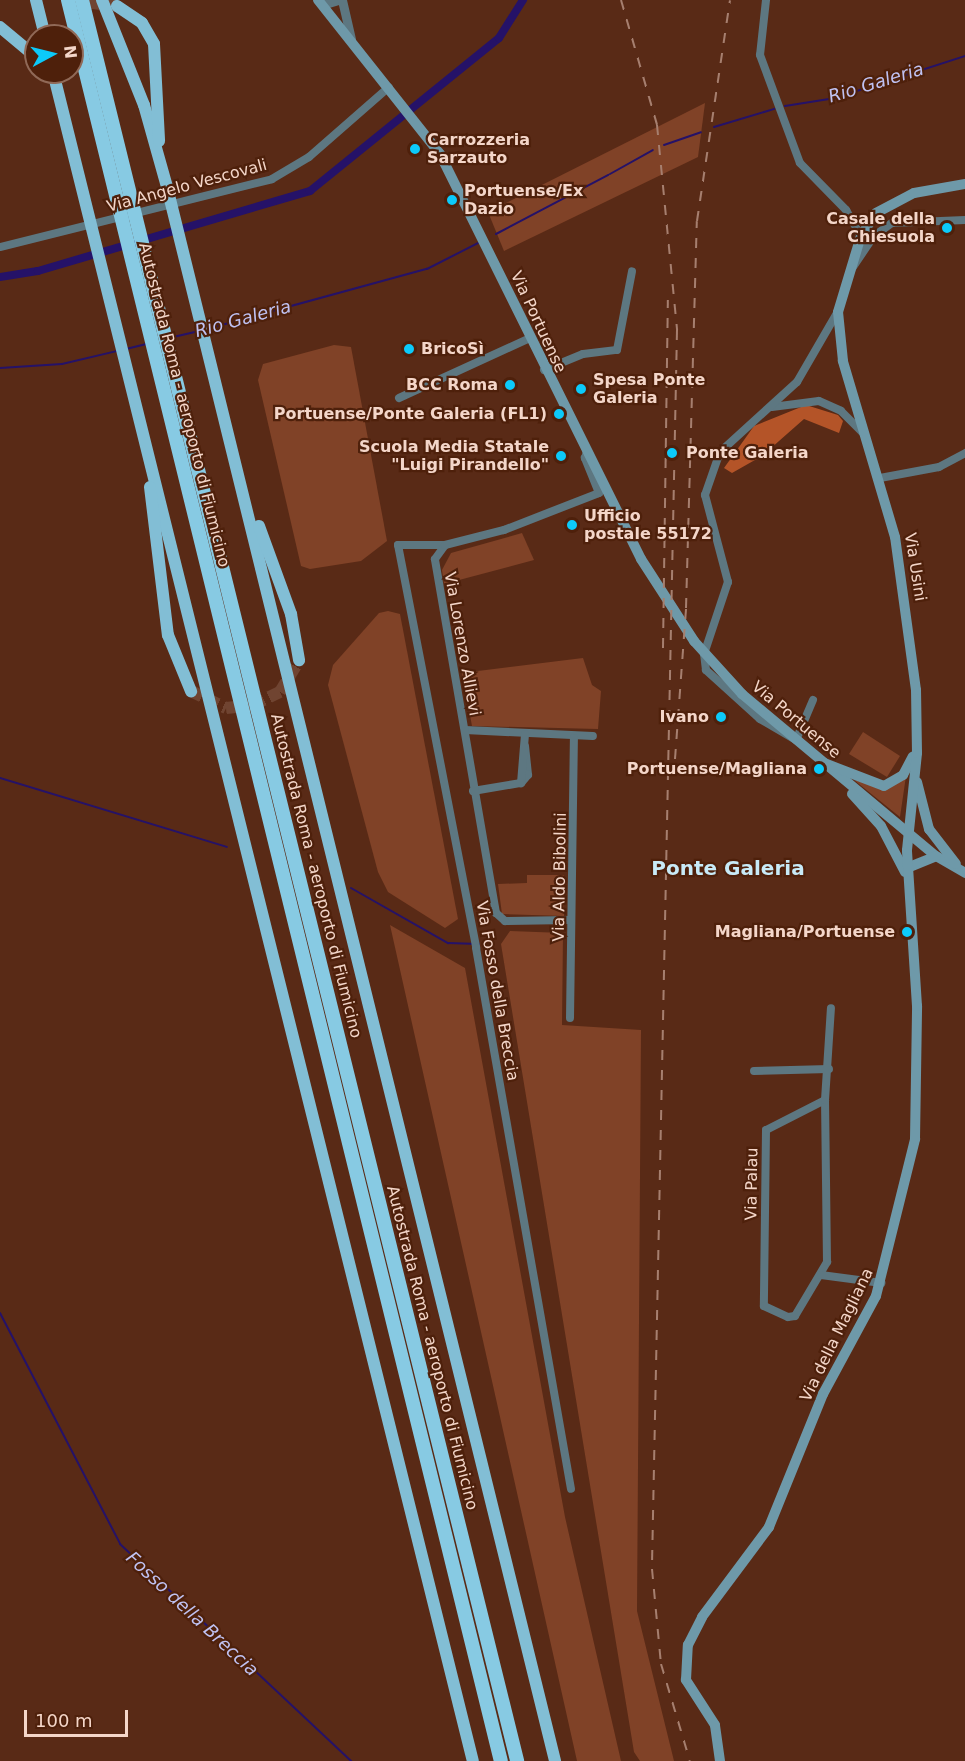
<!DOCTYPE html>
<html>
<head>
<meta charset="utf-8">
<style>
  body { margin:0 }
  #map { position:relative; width:965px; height:1761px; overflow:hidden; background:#592a16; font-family:"DejaVu Sans",sans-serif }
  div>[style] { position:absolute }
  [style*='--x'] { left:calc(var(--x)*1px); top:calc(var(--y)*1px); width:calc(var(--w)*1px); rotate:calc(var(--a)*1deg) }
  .green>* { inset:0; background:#804227 }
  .forest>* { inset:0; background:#b45428 }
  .stream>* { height:2px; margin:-1px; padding:0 1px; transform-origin:1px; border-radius:1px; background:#251268 }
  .canal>* { height:8px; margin:-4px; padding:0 4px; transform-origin:4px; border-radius:4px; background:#251268 }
  .trunk-tunnel>* { height:12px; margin-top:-6px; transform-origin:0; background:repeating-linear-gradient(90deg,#704431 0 12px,transparent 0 18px) }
  .minor>* { height:8px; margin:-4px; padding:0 4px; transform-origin:4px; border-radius:4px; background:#5d7781 }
  .tertiary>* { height:9px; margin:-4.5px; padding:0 4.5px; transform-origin:4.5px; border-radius:4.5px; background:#5d7781 }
  .secondary>* { height:10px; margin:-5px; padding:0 5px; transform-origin:5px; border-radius:5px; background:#6e99a9 }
  .trunk>* { height:12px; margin:-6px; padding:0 6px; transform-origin:6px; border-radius:6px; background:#82bed5 }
  .motorway>* { height:14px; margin:-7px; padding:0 7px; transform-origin:7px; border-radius:7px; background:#87cae3 }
  .rail>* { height:2px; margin-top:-1px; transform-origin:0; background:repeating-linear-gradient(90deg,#a67f6f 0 10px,transparent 0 20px) }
  .dots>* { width:16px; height:16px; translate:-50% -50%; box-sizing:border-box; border:3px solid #4e200b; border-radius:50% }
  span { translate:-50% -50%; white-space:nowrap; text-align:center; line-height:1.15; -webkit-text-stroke:4.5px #4e200b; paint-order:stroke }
  .poi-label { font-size:16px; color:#f4d6c9; font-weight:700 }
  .left { translate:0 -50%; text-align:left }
  .right { translate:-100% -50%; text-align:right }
  .street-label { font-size:16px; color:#f4d6c9 }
  .water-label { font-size:18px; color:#c0c2f2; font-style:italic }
  .quarter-label { font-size:20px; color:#c8eaf7; font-weight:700 }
  .north { position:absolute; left:24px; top:24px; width:60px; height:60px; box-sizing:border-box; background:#4e200b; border:2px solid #906957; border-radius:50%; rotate:83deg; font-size:16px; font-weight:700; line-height:24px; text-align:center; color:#f4d6c9 }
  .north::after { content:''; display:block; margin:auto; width:21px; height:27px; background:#0ccafa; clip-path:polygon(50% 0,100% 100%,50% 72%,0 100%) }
  .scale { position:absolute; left:24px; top:1710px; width:104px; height:27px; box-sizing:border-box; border:3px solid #f4d6c9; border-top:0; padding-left:8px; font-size:18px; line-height:21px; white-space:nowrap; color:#f4d6c9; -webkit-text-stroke:4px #4e200b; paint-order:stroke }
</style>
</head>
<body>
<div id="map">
  <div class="green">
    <i style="clip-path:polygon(705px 103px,698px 157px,504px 251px,488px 212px)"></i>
    <i style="clip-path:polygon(334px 345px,351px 347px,387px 541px,361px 561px,310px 569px,301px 566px,258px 380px,263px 364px)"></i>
    <i style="clip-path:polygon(522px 533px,534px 560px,444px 584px,442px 570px,451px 553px)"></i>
    <i style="clip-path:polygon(388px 611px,400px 614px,458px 919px,445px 928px,388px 892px,378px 872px,328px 685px,333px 665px,379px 613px)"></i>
    <i style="clip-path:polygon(583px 658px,592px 685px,601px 691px,598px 729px,472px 726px,462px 673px)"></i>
    <i style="clip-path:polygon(863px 732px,900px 756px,887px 777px,849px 754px)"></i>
    <i style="clip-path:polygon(906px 776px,900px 817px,854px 780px,887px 789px)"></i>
    <i style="clip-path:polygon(527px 875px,564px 875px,564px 916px,502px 914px,498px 884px,527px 883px)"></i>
    <i style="clip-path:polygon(390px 925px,465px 968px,565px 1517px,621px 1761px,577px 1761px)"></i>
    <i style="clip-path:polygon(510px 931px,563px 933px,562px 1025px,641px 1030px,637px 1611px,674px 1761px,640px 1761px,634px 1752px,501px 944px)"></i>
  </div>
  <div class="forest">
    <i style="clip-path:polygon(806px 405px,838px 415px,843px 421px,839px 433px,804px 419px,762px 456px,732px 473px,724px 468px,754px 426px)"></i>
  </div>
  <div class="stream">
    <i style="--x:785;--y:106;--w:51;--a:-9.1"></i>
    <i style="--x:835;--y:98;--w:137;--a:-17.9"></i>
    <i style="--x:714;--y:127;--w:63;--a:-16.7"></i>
    <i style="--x:664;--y:145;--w:39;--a:-19"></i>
    <i style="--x:610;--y:174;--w:49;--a:-29.2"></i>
    <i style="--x:496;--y:234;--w:127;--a:-27.8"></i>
    <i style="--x:207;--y:329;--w:228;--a:-15.3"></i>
    <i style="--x:427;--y:269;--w:57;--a:-27"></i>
    <i style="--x:169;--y:338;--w:31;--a:-13"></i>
    <i style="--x:126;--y:349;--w:21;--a:-14"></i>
    <i style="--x:0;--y:368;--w:62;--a:-3.7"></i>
    <i style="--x:62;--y:364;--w:57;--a:-13.3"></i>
    <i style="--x:0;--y:778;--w:237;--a:16.9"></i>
    <i style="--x:351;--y:888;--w:112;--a:29.6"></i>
    <i style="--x:448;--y:943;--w:31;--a:2"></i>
    <i style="--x:0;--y:1313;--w:260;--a:62.5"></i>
    <i style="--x:120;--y:1544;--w:317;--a:43.2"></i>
  </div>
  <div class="canal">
    <i style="--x:0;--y:277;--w:38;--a:-9"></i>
    <i style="--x:38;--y:271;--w:284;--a:-16.4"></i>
    <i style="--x:310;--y:191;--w:243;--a:-39"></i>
    <i style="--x:499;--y:38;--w:45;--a:-57.7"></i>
  </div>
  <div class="trunk-tunnel">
    <i style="--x:70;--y:0;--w:47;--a:7.3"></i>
    <i style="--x:191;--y:691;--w:39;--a:26"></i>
    <i style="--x:226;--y:708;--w:27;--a:-6"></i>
    <i style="--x:253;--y:705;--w:30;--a:-26"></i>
    <i style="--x:280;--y:692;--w:37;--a:-59"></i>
  </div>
  <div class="minor">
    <i style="--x:766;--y:0;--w:55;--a:96.2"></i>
    <i style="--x:760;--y:55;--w:115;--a:69.7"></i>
    <i style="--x:800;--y:163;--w:66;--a:45.6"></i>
    <i style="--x:846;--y:210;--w:30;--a:60"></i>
    <i style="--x:0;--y:247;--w:280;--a:-14"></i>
    <i style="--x:272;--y:179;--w:43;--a:-30.7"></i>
    <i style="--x:309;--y:157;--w:106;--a:-41.2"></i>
    <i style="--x:853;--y:267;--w:37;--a:-56"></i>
    <i style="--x:874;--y:236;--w:22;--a:-36"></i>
    <i style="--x:892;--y:223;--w:73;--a:-2.4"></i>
    <i style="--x:544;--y:370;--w:42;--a:-22.3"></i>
    <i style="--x:583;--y:354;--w:34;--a:-7"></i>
    <i style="--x:617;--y:350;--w:80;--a:-79.2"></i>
    <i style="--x:399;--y:398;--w:142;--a:-24.6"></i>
    <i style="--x:772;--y:407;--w:47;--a:-7.3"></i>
    <i style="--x:819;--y:401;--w:24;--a:24"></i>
    <i style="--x:841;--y:411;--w:30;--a:45"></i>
    <i style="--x:880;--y:478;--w:60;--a:-10.6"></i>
    <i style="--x:939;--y:467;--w:30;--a:-28"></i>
    <i style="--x:445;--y:545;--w:47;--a:180"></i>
    <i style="--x:398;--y:545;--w:410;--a:79"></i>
    <i style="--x:476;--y:948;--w:549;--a:80.04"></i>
    <i style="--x:813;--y:700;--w:43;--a:113"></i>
    <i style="--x:796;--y:740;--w:42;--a:-149.7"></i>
    <i style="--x:760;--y:719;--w:73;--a:-137.8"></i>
    <i style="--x:706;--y:670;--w:16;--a:-97"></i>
    <i style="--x:704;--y:654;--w:76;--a:-71.6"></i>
    <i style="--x:728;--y:582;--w:90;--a:-104.8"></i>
    <i style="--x:705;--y:495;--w:46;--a:-70.8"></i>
    <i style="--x:720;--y:452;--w:104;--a:-42.3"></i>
    <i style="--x:797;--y:382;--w:80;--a:-59.9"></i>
    <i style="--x:465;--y:730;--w:128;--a:2.7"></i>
    <i style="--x:525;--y:746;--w:29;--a:84"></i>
    <i style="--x:528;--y:775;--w:11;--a:131"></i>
    <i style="--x:521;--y:783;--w:49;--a:-85.3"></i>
    <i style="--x:473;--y:791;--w:49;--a:-9.5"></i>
    <i style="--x:569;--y:920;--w:64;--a:179.1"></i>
    <i style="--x:505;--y:921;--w:12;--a:-138"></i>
    <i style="--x:496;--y:913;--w:359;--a:-99.8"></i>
    <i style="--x:435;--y:559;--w:17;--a:-54"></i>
    <i style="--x:445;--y:545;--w:61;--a:-14.3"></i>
    <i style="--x:504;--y:530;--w:102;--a:-21.3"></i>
    <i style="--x:599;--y:493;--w:38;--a:-112"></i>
    <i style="--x:585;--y:458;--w:7;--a:-74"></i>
    <i style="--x:570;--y:1018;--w:280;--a:-89.2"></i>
    <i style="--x:754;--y:1071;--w:75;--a:-1.5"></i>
    <i style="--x:825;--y:1100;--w:66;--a:153"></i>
    <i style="--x:766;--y:1130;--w:176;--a:90.7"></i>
    <i style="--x:764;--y:1306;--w:26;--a:25"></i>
    <i style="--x:788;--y:1317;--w:7;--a:-8"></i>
    <i style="--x:795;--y:1316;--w:63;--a:-59.3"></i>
    <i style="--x:827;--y:1262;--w:162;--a:-90.7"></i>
    <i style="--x:825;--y:1100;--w:92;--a:-86.3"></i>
    <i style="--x:821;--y:1275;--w:61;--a:7.6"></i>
  </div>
  <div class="tertiary">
    <i style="--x:324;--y:0;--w:5;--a:112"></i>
    <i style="--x:322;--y:5;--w:17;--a:-17"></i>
    <i style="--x:342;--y:0;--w:40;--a:77"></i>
  </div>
  <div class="secondary">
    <i style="--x:318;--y:0;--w:196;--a:51.6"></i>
    <i style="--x:440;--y:154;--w:452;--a:63.6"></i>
    <i style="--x:641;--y:559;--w:98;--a:57.1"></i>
    <i style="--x:694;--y:641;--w:72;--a:47.8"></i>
    <i style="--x:742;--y:694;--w:253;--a:39.9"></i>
    <i style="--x:936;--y:856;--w:34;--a:30"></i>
    <i style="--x:824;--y:763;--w:64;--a:21"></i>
    <i style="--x:884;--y:786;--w:22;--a:-30"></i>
    <i style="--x:903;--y:775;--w:21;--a:-62"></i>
    <i style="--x:917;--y:782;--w:49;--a:75.7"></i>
    <i style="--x:929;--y:829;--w:44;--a:52.4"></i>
    <i style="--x:852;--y:794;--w:43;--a:47.8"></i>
    <i style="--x:881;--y:826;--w:52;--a:62.4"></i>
    <i style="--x:907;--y:868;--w:31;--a:-22"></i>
    <i style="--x:720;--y:1761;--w:36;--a:-98"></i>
    <i style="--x:715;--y:1725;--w:54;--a:-122.8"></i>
    <i style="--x:686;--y:1680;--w:35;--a:-87"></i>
    <i style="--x:688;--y:1645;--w:31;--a:-63"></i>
    <i style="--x:702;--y:1617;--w:112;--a:-53.3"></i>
    <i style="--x:769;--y:1527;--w:144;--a:-67.9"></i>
    <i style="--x:823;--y:1394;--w:111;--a:-61.6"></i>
    <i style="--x:876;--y:1296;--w:162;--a:-76"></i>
    <i style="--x:915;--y:1139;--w:133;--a:-89.1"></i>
    <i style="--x:917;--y:1006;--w:156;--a:-93.7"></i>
    <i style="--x:907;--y:850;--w:98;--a:-84.1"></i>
    <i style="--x:917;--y:753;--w:63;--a:-90.9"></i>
    <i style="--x:916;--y:690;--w:154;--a:-97.8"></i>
    <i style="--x:895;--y:537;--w:184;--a:-106.5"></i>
    <i style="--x:843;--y:361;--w:49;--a:-95.8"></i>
    <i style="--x:838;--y:312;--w:79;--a:-73.2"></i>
    <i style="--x:861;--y:236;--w:27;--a:-57"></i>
    <i style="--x:876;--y:213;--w:43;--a:-27.8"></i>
    <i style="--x:914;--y:193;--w:52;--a:-10"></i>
  </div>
  <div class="trunk">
    <i style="--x:36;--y:0;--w:37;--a:76"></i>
    <i style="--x:102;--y:0;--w:113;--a:68.2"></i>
    <i style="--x:144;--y:105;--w:85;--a:74.3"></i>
    <i style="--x:167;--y:187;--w:1621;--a:76.15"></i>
    <i style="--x:117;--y:6;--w:30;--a:34"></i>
    <i style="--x:142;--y:23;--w:24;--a:60"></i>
    <i style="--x:154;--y:44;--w:97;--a:87"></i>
    <i style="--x:0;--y:27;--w:47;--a:39.8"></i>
    <i style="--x:53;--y:72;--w:1740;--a:76.04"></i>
    <i style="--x:150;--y:487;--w:149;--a:83.1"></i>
    <i style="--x:168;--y:635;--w:61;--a:67.7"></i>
    <i style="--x:259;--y:526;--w:94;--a:70"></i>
    <i style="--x:291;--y:614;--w:47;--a:80.1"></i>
  </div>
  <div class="motorway">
    <i style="--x:68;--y:0;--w:1813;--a:76.19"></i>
    <i style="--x:82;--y:0;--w:1814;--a:76.12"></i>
  </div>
  <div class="rail">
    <i style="--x:621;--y:0;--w:130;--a:73.9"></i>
    <i style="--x:657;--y:125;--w:206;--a:84.4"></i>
    <i style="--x:677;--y:330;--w:1239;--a:91.16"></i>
    <i style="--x:652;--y:1569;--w:95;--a:84.6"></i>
    <i style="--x:661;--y:1664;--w:101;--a:73.4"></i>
    <i style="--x:663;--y:648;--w:348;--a:-89.2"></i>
    <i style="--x:675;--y:759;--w:151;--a:-85.8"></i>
    <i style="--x:686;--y:608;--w:387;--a:-88.4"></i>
    <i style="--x:697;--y:221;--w:223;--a:-81.5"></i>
  </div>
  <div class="dots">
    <i style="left:415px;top:149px;background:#0ccafa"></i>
    <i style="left:452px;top:200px;background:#0ccafa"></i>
    <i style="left:947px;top:228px;background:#0ccafa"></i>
    <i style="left:409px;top:349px;background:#0ccafa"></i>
    <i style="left:510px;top:385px;background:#0ccafa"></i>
    <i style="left:581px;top:389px;background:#0ccafa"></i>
    <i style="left:559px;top:414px;background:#0ccafa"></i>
    <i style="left:672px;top:453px;background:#0ccafa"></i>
    <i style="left:561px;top:456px;background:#0ccafa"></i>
    <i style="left:572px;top:525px;background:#0ccafa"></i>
    <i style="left:721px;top:717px;background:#0ccafa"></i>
    <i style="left:819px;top:769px;background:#0ccafa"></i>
    <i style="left:907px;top:932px;background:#0ccafa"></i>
  </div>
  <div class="poi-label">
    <span class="left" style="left:427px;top:149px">Carrozzeria<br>Sarzauto</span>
    <span class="left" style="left:464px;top:200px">Portuense/Ex<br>Dazio</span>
    <span class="right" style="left:935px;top:228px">Casale della<br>Chiesuola</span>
    <span class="left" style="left:421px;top:349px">BricoSì</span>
    <span class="left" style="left:593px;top:389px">Spesa Ponte<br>Galeria</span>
    <span class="right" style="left:498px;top:385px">BCC Roma</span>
    <span class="right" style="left:547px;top:414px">Portuense/Ponte Galeria (FL1)</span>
    <span class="right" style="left:549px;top:456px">Scuola Media Statale<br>"Luigi Pirandello"</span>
    <span class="left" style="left:686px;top:453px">Ponte Galeria</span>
    <span class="left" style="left:584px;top:525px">Ufficio<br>postale 55172</span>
    <span class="right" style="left:709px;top:717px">Ivano</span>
    <span class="right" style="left:807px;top:769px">Portuense/Magliana</span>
    <span class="right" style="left:895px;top:932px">Magliana/Portuense</span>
  </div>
  <div class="street-label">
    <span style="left:187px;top:186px;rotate:-15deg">Via Angelo Vescovali</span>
    <span style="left:538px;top:322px;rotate:65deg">Via Portuense</span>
    <span style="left:184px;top:405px;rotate:76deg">Autostrada Roma - aeroporto di Fiumicino</span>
    <span style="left:915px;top:567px;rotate:81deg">Via Usini</span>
    <span style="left:462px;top:644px;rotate:80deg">Via Lorenzo Allievi</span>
    <span style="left:796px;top:720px;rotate:40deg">Via Portuense</span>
    <span style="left:316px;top:876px;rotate:76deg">Autostrada Roma - aeroporto di Fiumicino</span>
    <span style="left:560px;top:877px;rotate:-89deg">Via Aldo Bibolini</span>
    <span style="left:497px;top:991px;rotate:80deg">Via Fosso della Breccia</span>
    <span style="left:752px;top:1184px;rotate:-89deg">Via Palau</span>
    <span style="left:837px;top:1335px;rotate:-64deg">Via della Magliana</span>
    <span style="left:432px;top:1348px;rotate:76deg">Autostrada Roma - aeroporto di Fiumicino</span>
  </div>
  <div class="water-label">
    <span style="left:876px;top:83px;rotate:-17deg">Rio Galeria</span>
    <span style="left:243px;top:319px;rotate:-15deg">Rio Galeria</span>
    <span style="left:192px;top:1614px;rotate:43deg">Fosso della Breccia</span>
  </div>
  <div class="quarter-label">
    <span style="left:728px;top:868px">Ponte Galeria</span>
  </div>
  <div class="north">N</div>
  <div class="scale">100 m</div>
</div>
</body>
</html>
